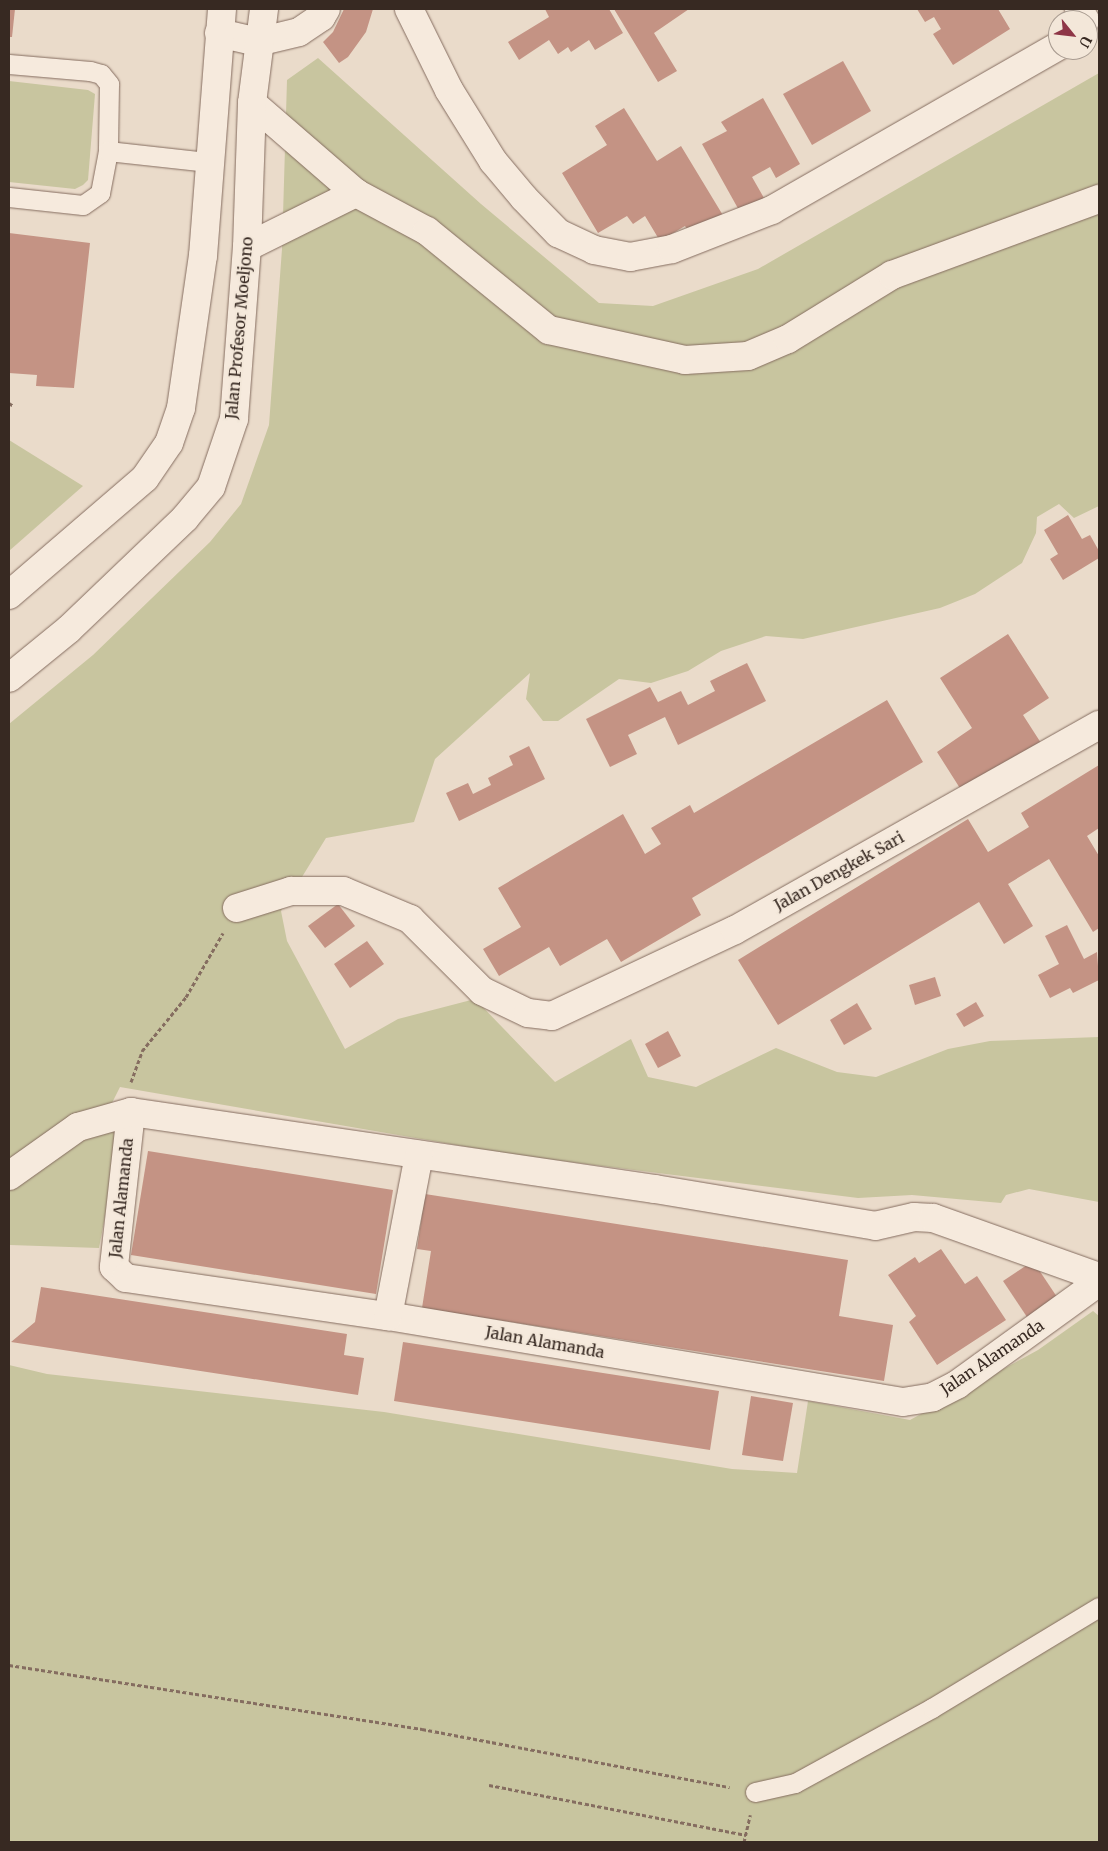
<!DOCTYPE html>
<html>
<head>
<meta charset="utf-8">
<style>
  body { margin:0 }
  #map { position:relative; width:1108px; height:1851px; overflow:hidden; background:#eadbca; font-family:Merriweather,serif }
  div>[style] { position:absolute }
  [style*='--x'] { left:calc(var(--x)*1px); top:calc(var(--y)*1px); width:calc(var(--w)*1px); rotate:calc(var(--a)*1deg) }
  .green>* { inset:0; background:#c8c59f }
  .building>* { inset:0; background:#c49384 }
  .path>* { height:3px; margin-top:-1.5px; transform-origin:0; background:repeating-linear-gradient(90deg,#856d60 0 4px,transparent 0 6.5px) }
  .roads { filter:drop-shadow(0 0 1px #856d60) drop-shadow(0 0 1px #856d60) }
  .lane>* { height:19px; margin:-9.5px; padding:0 9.5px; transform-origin:9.5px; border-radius:9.5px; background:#f6eadd }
  .street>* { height:28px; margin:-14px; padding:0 14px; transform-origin:14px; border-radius:14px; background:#f6eadd }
  .secondary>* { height:28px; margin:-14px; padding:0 14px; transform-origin:14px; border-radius:14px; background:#f6eadd }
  span { translate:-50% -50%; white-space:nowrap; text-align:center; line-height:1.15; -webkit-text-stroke:4px #f3e7d9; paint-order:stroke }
  .street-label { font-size:16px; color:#372922 }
  .frame { position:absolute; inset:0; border:10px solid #372922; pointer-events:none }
  .north { position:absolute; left:1048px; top:10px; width:50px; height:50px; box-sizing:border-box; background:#f3e7d9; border:1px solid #a89b90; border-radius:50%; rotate:119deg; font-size:14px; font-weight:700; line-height:20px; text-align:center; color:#372922 }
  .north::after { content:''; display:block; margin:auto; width:18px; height:22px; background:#8e3647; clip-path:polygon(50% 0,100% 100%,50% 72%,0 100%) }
</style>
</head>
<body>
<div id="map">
  <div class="green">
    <i style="clip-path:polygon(318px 58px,481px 204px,599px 303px,653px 306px,758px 269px,1099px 73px,1099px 506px,1074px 518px,1059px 504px,1037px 517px,1036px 533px,1022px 563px,975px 594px,940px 608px,803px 639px,766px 636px,721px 651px,688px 671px,651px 683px,619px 679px,558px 721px,543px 721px,526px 699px,530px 673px,435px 759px,414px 822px,326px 838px,281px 911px,287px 941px,345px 1049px,398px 1019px,475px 999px,555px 1082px,631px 1039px,648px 1077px,696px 1087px,776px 1048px,837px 1072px,876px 1077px,948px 1049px,990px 1041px,1099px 1037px,1099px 1202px,1029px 1189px,1006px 1195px,1001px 1203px,912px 1195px,858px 1198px,514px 1155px,120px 1087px,112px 1103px,119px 1143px,99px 1248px,10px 1245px,9px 1254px,9px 724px,93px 655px,210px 542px,241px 504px,269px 425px,282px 249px,287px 80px)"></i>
    <i style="clip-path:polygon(9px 81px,88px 90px,95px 94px,88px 180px,83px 185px,75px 189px,9px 182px)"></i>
    <i style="clip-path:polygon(9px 440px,83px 486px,9px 551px)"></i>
    <i style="clip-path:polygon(1093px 1311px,1099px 1316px,1099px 1842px,9px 1842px,9px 1365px,47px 1374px,384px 1412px,732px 1469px,797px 1473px,808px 1401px,910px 1420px,1038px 1350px)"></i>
  </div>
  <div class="building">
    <i style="clip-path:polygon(9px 9px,15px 9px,12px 37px,9px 37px)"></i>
    <i style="clip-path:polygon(344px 9px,373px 9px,366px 32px,348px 57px,339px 63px,323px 42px,333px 32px)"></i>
    <i style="clip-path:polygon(545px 9px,609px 9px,623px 33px,595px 50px,589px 40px,571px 52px,568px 47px,558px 54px,549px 40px,519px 60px,508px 42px,549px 17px)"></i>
    <i style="clip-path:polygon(614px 9px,689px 9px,654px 33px,677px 71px,658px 82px)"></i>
    <i style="clip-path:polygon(917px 9px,998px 9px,1010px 29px,953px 65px,933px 34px,941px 29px,934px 17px,925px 22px)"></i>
    <i style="clip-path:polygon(843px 61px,871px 111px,812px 145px,783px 94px)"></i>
    <i style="clip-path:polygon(763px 98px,800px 164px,776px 178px,770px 167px,752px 177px,764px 198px,740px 212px,702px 144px,727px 131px,721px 122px)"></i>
    <i style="clip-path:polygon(624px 108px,657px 161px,681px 146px,724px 217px,692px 237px,685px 226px,660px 241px,645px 216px,633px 224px,627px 216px,598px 233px,562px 173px,607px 145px,595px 126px)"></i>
    <i style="clip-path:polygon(9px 233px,90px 243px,74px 388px,36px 386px,37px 375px,9px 373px)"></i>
    <i style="clip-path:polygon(1068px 515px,1082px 539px,1090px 535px,1099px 551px,1099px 558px,1063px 580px,1050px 559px,1058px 554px,1044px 530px)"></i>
    <i style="clip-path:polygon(1008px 634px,1049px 698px,1023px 715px,1041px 743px,963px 793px,937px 752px,972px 728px,940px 678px)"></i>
    <i style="clip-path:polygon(747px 663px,766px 701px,678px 745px,665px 717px,628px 735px,637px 754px,610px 767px,586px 719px,650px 687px,658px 702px,681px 691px,688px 705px,715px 691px,710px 681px)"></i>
    <i style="clip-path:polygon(887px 700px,923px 762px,692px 898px,701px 915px,621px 962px,607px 939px,560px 966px,549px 947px,499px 976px,483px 949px,521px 927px,498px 888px,623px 814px,645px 854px,661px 844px,651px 828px,690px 805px,694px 813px)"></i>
    <i style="clip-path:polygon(529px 746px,545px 779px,459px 821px,446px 793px,468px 783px,473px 794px,491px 785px,488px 778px,513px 765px,509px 756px)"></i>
    <i style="clip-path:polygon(1099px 765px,1099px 828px,1087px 836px,1099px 856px,1099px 928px,1093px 932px,1049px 859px,1008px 884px,1033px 926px,1004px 944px,979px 902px,778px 1025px,738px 960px,968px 819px,988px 852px,1029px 827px,1021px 813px)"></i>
    <i style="clip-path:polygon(338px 904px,355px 926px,325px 948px,308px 926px)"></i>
    <i style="clip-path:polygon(1067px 925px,1084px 959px,1097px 952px,1099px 980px,1073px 993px,1070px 988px,1050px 998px,1038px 975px,1059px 964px,1045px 936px)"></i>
    <i style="clip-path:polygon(367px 941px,384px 964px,350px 988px,334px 964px)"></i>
    <i style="clip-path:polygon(935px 977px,941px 996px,915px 1005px,909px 985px)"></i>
    <i style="clip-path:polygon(976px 1002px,984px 1016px,964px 1027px,956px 1014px)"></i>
    <i style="clip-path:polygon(857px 1003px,872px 1029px,844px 1045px,830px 1020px)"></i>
    <i style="clip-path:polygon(668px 1031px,681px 1056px,658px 1068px,645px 1044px)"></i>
    <i style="clip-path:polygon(148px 1151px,393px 1190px,376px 1294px,131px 1255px)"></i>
    <i style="clip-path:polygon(425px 1194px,848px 1260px,839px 1316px,893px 1325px,884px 1381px,422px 1308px,431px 1251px,417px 1249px)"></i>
    <i style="clip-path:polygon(941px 1249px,965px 1284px,977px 1276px,1006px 1320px,937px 1365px,909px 1322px,916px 1316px,888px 1275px,915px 1257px,919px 1263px)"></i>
    <i style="clip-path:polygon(1033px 1261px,1057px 1297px,1027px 1317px,1003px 1281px)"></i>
    <i style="clip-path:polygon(41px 1287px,347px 1334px,344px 1355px,364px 1358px,358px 1395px,11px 1342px,35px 1322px)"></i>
    <i style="clip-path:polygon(403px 1342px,719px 1391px,710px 1450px,394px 1401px)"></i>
    <i style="clip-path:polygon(751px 1396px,793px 1403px,783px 1461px,742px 1455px)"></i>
  </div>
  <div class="path">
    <i style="--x:9;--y:403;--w:4;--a:34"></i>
    <i style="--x:131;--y:1082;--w:33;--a:-70"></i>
    <i style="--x:142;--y:1051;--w:70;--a:-50.8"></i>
    <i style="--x:186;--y:997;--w:74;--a:-60"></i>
    <i style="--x:9;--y:1665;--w:418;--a:8.8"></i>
    <i style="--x:422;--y:1729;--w:313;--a:10.7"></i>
    <i style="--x:489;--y:1785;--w:262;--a:11"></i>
    <i style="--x:744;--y:1842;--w:28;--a:-77"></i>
  </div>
  <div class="roads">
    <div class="lane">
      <i style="--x:9;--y:64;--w:81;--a:4.9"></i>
      <i style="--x:90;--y:71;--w:11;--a:15"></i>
      <i style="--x:101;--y:74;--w:13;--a:51"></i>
      <i style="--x:109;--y:84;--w:67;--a:90.9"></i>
      <i style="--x:9;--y:197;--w:74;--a:6.2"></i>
      <i style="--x:83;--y:205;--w:21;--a:-35"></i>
      <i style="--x:100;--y:193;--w:43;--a:-79.2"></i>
      <i style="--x:108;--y:151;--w:101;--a:6.3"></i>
      <i style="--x:755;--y:1792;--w:41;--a:-12.7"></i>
      <i style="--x:795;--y:1783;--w:156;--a:-28.7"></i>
      <i style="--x:932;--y:1708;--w:195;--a:-31.2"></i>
    </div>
    <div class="street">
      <i style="--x:409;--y:9;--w:90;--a:63.7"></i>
      <i style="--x:449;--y:90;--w:84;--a:58.2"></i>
      <i style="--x:493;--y:161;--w:48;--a:50"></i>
      <i style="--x:524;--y:198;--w:49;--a:45.8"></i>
      <i style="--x:558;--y:233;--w:40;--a:25"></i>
      <i style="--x:594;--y:250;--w:37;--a:11"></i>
      <i style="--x:630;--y:257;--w:43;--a:-10.8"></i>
      <i style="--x:672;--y:249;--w:107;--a:-21.3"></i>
      <i style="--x:772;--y:210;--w:330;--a:-29.8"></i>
      <i style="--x:1079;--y:9;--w:13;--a:61"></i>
      <i style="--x:219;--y:33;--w:40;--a:13"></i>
      <i style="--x:258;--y:42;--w:42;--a:-13.7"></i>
      <i style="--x:299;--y:32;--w:27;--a:-34"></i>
      <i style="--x:321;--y:17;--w:9;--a:-58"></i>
      <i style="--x:252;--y:103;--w:138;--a:40.9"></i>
      <i style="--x:356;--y:193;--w:81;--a:28.2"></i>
      <i style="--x:427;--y:231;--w:157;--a:39.1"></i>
      <i style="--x:549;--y:330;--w:139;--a:12.4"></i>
      <i style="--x:685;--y:360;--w:63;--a:-3.6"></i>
      <i style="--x:748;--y:356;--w:43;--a:-23"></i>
      <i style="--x:788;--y:339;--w:122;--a:-31.6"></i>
      <i style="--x:892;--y:275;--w:221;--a:-20.2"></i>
      <i style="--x:247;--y:247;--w:122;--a:-26.4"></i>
      <i style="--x:237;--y:908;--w:57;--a:-17.5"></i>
      <i style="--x:291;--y:891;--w:52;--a:0"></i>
      <i style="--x:343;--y:891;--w:73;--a:22.7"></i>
      <i style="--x:410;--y:919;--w:102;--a:45"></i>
      <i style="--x:482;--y:991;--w:51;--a:25.6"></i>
      <i style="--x:528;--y:1013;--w:24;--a:7"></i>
      <i style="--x:552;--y:1016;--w:202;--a:-25.2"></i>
      <i style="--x:735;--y:930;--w:418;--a:-29.4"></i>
      <i style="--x:131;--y:1112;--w:156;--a:96.3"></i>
      <i style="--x:114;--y:1267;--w:16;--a:43"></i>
      <i style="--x:126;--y:1278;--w:265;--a:8.3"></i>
      <i style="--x:388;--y:1316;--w:522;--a:9.48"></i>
      <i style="--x:903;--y:1402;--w:30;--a:-9"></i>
      <i style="--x:933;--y:1397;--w:28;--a:-27"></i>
      <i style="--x:958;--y:1384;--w:174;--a:-35.9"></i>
      <i style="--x:9;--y:1176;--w:85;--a:-35.4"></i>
      <i style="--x:78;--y:1127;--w:55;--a:-15.8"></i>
      <i style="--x:131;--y:1112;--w:530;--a:8.36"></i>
      <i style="--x:655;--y:1189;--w:223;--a:9.5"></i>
      <i style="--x:875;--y:1226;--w:40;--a:-13"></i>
      <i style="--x:914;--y:1217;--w:19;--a:3"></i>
      <i style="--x:933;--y:1218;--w:176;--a:19.6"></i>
      <i style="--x:388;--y:1316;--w:164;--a:-79.1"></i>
    </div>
    <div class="secondary">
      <i style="--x:9;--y:595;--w:179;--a:-40.7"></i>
      <i style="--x:145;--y:478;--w:42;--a:-55.6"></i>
      <i style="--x:169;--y:443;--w:37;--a:-71"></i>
      <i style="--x:181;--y:408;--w:154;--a:-81.8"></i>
      <i style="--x:203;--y:256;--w:248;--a:-85.6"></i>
      <i style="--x:9;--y:678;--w:77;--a:-39.2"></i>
      <i style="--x:69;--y:629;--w:161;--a:-43.7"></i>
      <i style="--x:185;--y:518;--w:40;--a:-50"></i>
      <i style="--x:211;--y:487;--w:72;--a:-71.3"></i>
      <i style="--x:234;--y:419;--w:172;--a:-85.7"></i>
      <i style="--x:247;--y:247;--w:144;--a:-88"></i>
      <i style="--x:252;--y:103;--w:95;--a:-82.7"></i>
    </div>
  </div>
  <div class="street-label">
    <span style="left:239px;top:328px;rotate:-85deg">Jalan Profesor Moeljono</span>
    <span style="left:839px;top:871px;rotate:-29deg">Jalan Dengkek Sari</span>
    <span style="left:121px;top:1198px;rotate:-84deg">Jalan Alamanda</span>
    <span style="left:545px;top:1342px;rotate:10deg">Jalan Alamanda</span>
    <span style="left:992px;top:1357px;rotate:-34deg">Jalan Alamanda</span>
  </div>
  <div class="frame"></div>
  <div class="north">U</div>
</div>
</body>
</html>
